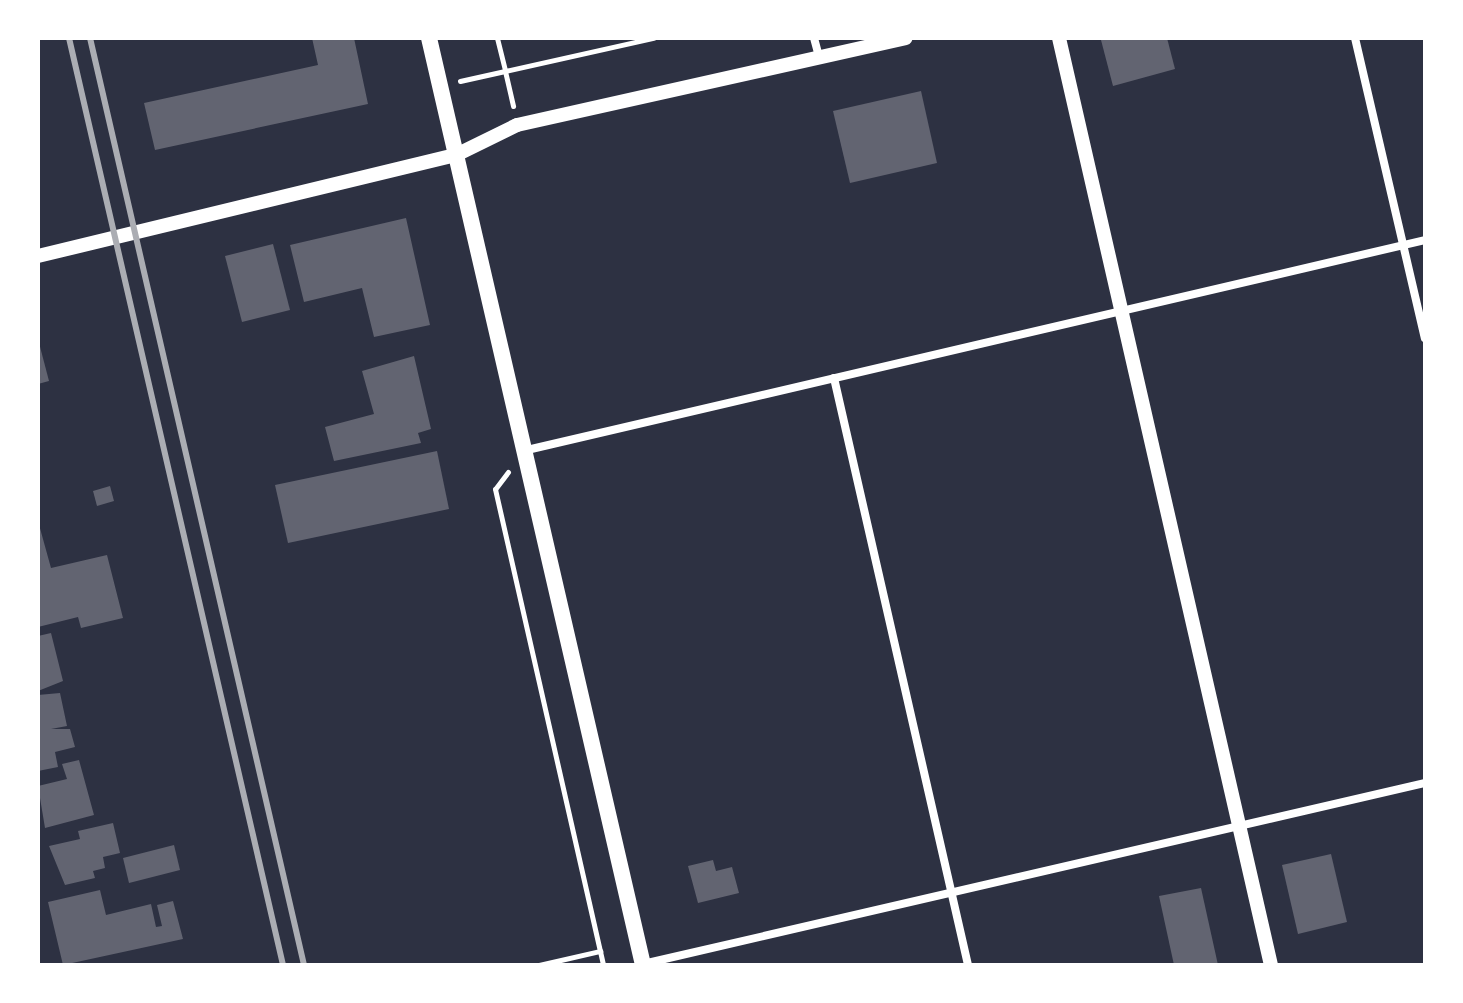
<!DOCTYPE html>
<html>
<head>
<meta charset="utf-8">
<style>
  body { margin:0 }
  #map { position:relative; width:1463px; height:1003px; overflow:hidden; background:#2d3142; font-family:Raleway,sans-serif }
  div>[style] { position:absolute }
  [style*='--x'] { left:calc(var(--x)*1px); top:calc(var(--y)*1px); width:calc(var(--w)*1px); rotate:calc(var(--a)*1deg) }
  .building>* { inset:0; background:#626471 }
  .path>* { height:5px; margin:-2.5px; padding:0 2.5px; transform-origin:2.5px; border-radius:2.5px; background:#fff }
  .minor>* { height:8px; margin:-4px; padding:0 4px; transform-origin:4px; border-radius:4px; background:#fff }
  .tertiary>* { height:14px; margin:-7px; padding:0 7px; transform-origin:7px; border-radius:7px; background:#fff }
  .secondary>* { height:16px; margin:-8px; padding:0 8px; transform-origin:8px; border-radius:8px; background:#fff }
  .rail>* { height:6px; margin:-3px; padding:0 3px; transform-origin:3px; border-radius:3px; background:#abadb3 }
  span { translate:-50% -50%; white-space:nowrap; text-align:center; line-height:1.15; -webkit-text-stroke:6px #fff; paint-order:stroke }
  .frame { position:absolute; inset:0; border:40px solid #fff; pointer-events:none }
</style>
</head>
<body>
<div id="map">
  <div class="building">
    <i style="clip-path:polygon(312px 38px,354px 38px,368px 104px,155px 150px,144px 103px,318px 65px)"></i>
    <i style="clip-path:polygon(1108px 38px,1167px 38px,1175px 69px,1113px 86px,1101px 40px)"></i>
    <i style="clip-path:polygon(921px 91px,937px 163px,850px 183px,833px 111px)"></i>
    <i style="clip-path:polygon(406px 218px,430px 325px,374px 337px,362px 288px,304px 302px,290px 245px)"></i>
    <i style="clip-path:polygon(273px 244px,290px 310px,242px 322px,225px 256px)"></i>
    <i style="clip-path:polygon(38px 339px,49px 381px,38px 384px)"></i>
    <i style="clip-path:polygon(414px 356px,431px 429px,418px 433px,421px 443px,334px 461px,325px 427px,374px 414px,362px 371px)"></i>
    <i style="clip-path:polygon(437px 451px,449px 509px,288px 543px,275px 485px)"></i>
    <i style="clip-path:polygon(110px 486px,114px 501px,97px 506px,93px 491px)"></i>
    <i style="clip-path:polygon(38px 521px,51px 568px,107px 555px,123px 618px,81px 628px,78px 617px,38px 627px)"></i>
    <i style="clip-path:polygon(51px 633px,63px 681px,38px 691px,38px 636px)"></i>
    <i style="clip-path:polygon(60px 693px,67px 726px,51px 729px,70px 729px,75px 747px,55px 752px,58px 767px,38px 771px,38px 695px)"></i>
    <i style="clip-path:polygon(79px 760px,94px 815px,45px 828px,38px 786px,67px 779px,62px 764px)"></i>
    <i style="clip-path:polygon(113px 823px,120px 853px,103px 857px,105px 868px,93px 871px,95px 878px,65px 885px,49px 846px,80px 839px,78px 831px)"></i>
    <i style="clip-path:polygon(174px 845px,180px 870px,129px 883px,123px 858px)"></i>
    <i style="clip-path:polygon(1331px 854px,1347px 922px,1298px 934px,1282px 865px)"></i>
    <i style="clip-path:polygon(713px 860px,716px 871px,732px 867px,739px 893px,698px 903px,688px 866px)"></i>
    <i style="clip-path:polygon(1201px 888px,1218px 965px,1174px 965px,1159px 896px)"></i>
    <i style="clip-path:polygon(100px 890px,106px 915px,151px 904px,156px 927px,162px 926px,157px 905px,173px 901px,183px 939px,63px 965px,48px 902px)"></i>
  </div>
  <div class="path">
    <i style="--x:497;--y:38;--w:34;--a:76"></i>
    <i style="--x:505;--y:71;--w:152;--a:-12.6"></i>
    <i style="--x:460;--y:81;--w:46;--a:-12.5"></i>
    <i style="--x:505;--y:71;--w:36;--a:77"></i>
    <i style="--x:508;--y:472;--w:21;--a:127"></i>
    <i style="--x:495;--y:489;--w:488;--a:77.2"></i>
    <i style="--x:539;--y:965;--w:63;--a:-12.9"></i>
  </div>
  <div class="minor">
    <i style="--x:814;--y:38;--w:20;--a:75"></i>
    <i style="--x:1355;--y:38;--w:308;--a:76.9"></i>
    <i style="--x:834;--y:378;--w:602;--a:77.14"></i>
    <i style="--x:527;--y:450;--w:922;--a:-13.16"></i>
    <i style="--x:643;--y:964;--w:803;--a:-13.03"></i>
  </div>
  <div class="tertiary">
    <i style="--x:1059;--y:38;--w:951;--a:77.12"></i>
    <i style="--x:38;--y:256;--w:430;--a:-13.6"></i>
    <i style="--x:456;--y:155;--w:68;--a:-26.2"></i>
    <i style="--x:517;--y:125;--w:398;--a:-12.6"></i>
  </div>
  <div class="secondary">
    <i style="--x:429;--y:38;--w:951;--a:77"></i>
  </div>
  <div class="rail">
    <i style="--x:69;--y:38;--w:951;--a:77"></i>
    <i style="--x:90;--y:38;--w:951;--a:77"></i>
  </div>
  <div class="frame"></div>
</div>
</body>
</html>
